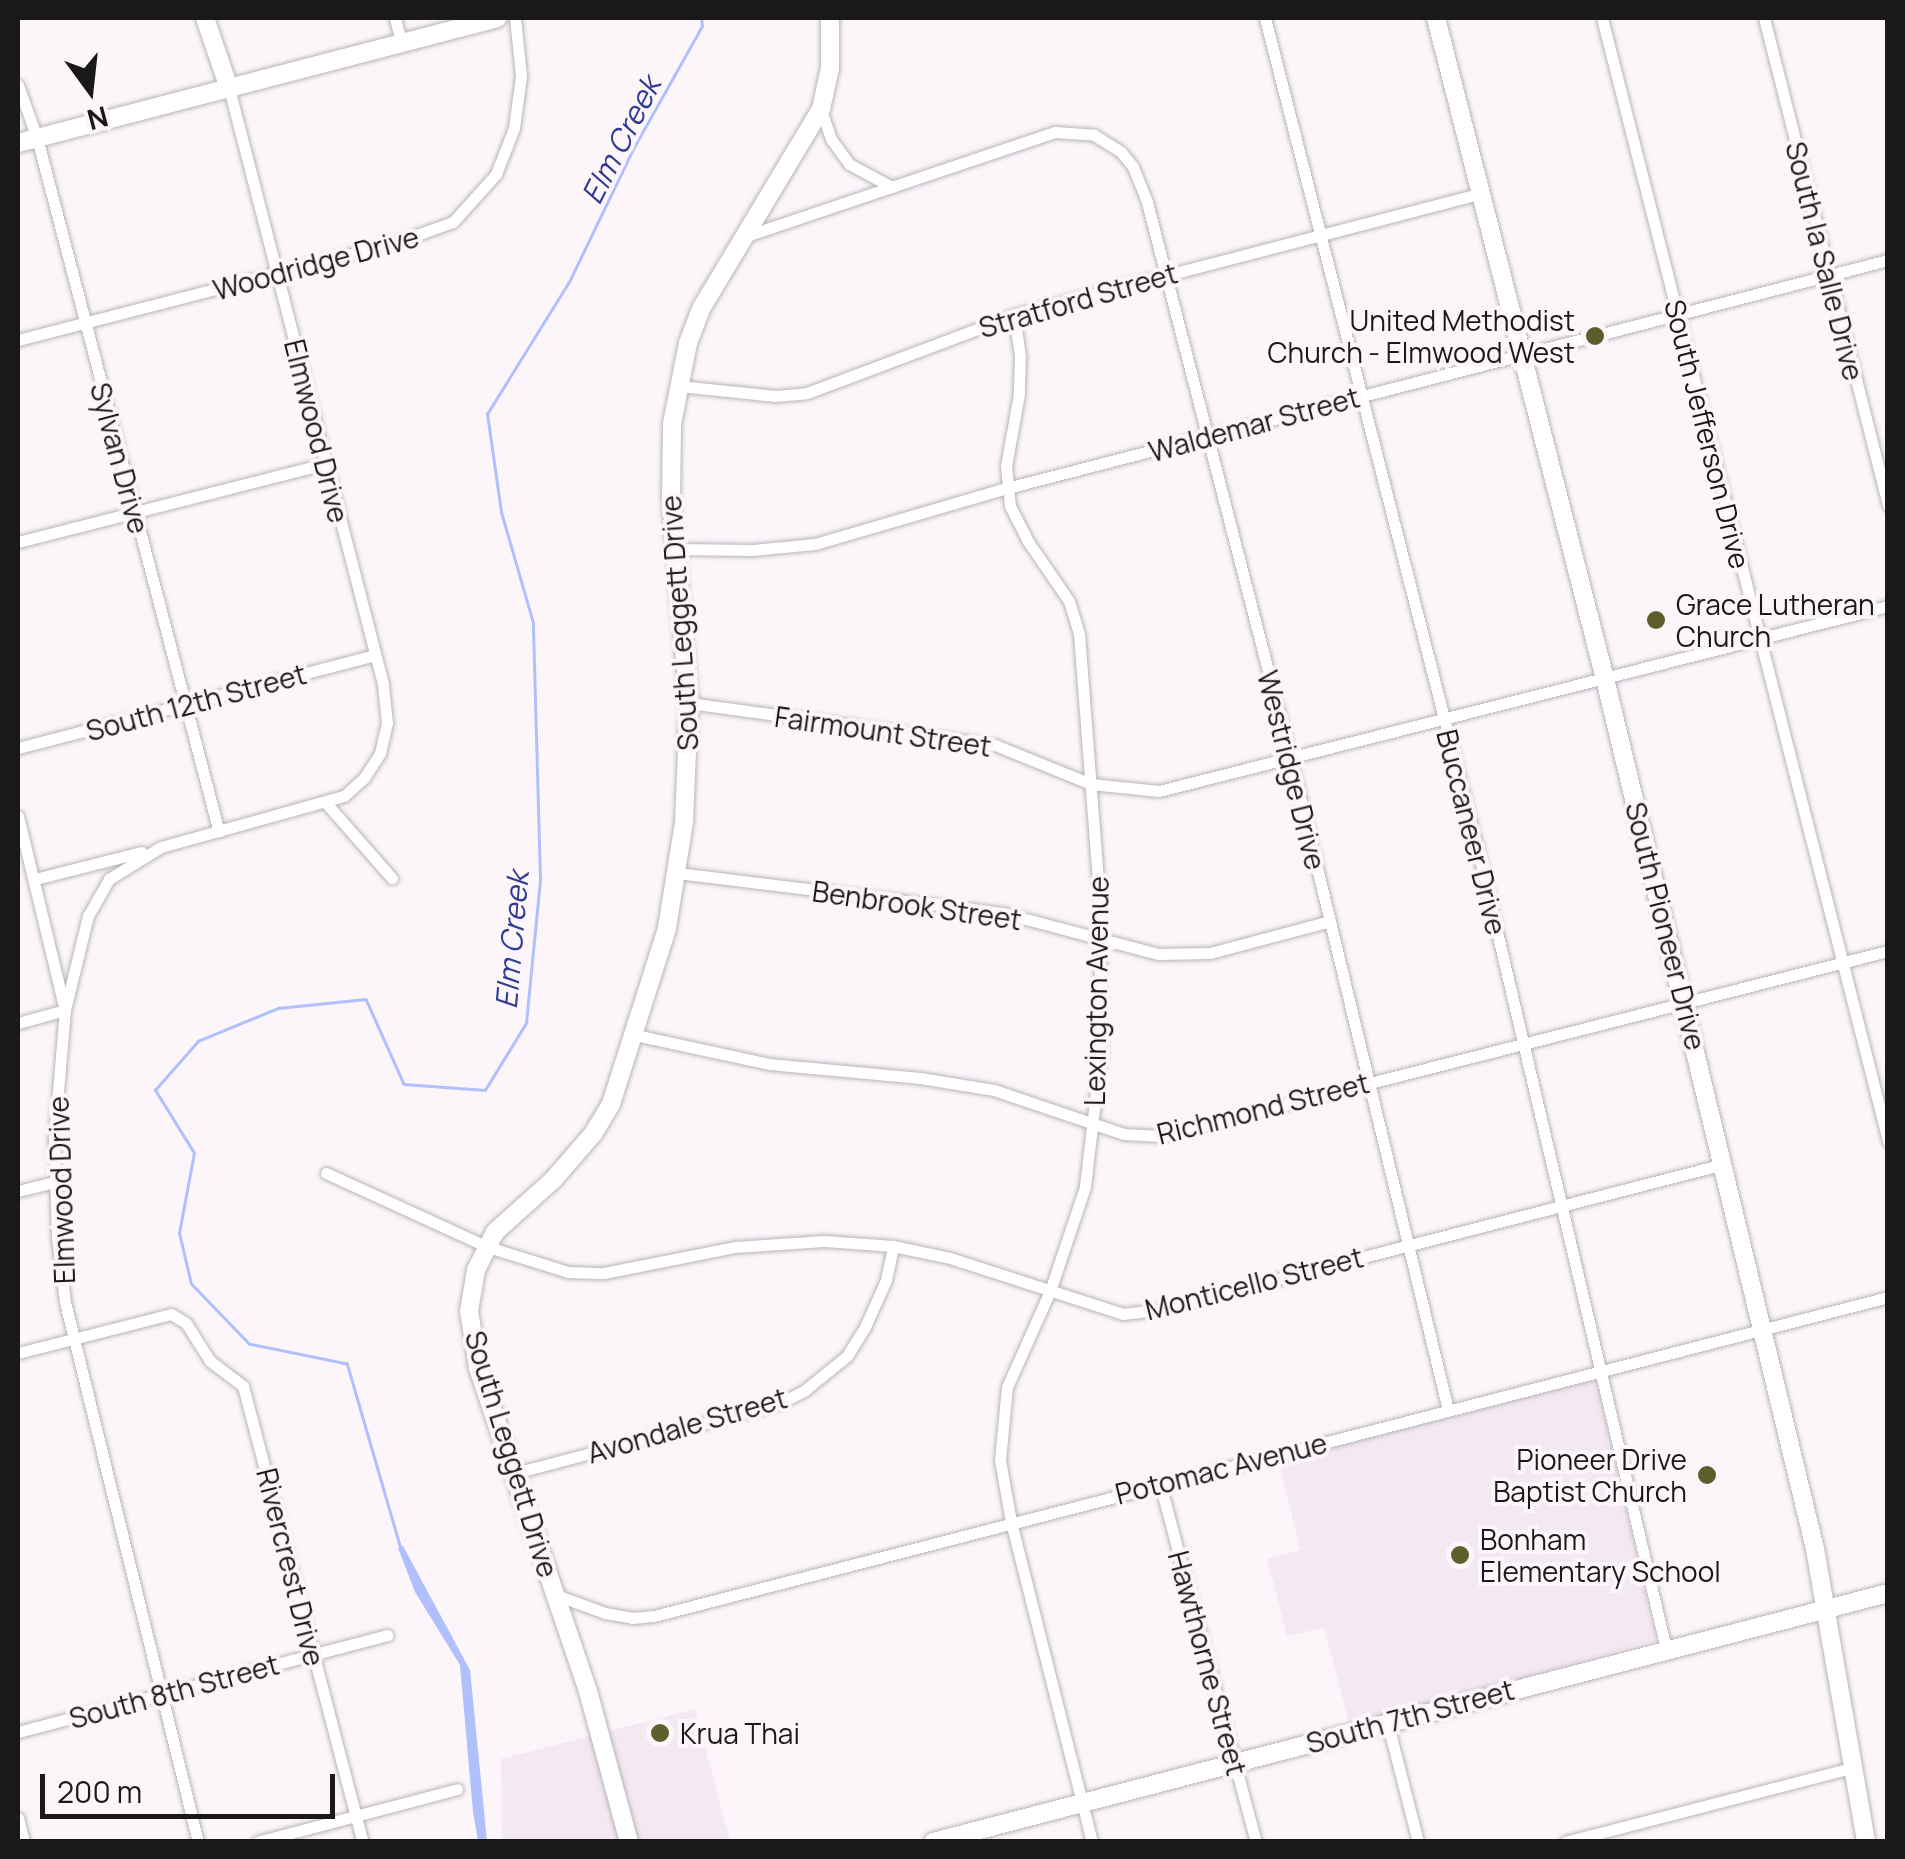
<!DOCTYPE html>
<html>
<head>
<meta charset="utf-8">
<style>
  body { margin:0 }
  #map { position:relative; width:1905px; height:1859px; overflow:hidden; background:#fcf6fb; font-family:Manrope,sans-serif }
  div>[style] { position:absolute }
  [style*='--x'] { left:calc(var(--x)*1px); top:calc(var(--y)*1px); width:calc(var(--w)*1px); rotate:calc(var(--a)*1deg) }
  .built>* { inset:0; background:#f4e8f3 }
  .water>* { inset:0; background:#afc0fd }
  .stream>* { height:2.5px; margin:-1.25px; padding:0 1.25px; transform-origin:1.25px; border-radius:1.25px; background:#afc0fd }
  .roads { filter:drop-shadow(0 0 2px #b9b4b9) drop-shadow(0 0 2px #b9b4b9) }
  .street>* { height:11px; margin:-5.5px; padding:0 5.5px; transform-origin:5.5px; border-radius:5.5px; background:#fff }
  .secondary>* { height:18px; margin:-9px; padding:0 9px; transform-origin:9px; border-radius:9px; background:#fff }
  .dots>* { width:28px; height:28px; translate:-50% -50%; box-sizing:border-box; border:5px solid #fcf6fb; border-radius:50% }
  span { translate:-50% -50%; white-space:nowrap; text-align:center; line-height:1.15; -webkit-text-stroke:8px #fcf6fb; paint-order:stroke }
  .street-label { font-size:28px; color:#1a191a }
  .poi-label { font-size:28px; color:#1a191a }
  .right { translate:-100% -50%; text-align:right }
  .left { translate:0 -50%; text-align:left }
  .water-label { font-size:30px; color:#303c91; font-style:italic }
  .frame { position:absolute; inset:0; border:20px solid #1a191a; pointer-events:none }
  .north { position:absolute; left:40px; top:40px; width:100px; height:100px; -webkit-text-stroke:8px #fcf6fb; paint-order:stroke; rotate:165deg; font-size:28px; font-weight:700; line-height:40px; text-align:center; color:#1a191a }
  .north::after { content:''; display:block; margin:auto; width:35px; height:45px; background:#1a191a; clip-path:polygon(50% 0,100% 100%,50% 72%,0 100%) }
  .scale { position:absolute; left:40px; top:1774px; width:295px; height:45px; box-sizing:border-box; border:5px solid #1a191a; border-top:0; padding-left:12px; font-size:30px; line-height:35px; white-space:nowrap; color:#1a191a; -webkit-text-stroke:8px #fcf6fb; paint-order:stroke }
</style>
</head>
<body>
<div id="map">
  <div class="built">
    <i style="clip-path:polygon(1596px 1380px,1656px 1640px,1350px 1726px,1324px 1628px,1287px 1636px,1267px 1559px,1300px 1550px,1279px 1461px)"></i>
    <i style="clip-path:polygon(695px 1709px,730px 1841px,502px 1841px,501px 1759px)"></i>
  </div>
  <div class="water">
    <i style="clip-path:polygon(403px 1546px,470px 1670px,487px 1841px,478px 1841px,473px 1812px,460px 1665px,415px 1592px,398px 1548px)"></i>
  </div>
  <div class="stream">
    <i style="--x:400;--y:1547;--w:191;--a:-106.2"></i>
    <i style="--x:347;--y:1364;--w:100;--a:-168.5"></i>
    <i style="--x:249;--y:1344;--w:83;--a:-134"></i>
    <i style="--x:191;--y:1284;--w:52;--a:-103.2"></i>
    <i style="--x:179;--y:1233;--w:81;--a:-79.4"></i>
    <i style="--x:194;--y:1153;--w:74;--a:-121.8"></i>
    <i style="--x:155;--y:1090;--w:65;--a:-48.7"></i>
    <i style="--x:198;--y:1041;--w:87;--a:-22.4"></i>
    <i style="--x:278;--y:1008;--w:88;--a:-5.8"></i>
    <i style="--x:366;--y:999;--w:93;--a:65.9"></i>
    <i style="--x:404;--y:1084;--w:81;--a:4.2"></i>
    <i style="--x:485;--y:1090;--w:79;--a:-58.5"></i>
    <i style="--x:526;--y:1023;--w:145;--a:-84.4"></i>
    <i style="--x:540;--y:879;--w:256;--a:-91.6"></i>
    <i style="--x:533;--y:623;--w:116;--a:-106.1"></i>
    <i style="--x:501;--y:512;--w:99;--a:-98.1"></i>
    <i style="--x:487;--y:414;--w:155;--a:-58.2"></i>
    <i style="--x:569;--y:282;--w:148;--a:-64.3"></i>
    <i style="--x:633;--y:149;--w:141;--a:-60.7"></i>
    <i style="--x:702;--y:26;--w:8;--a:-97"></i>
  </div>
  <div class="roads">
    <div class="street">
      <i style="--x:395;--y:18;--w:25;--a:76"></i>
      <i style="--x:1265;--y:18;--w:856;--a:75.66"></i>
      <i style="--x:1477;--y:847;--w:824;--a:76.74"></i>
      <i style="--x:1602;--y:18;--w:1159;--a:75.71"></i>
      <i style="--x:1764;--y:18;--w:503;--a:75.71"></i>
      <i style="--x:18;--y:85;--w:56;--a:70.3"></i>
      <i style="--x:37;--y:138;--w:717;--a:75.31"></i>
      <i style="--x:821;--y:110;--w:31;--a:71"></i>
      <i style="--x:831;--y:139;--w:31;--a:54"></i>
      <i style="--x:849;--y:164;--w:49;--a:28.1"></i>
      <i style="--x:743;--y:237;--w:329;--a:-18.6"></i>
      <i style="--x:1055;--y:132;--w:39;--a:4"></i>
      <i style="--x:1094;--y:135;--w:32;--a:32"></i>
      <i style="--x:1121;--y:152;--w:19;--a:51"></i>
      <i style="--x:1133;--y:167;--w:38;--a:68"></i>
      <i style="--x:1147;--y:202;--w:576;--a:75.53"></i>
      <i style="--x:1291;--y:760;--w:669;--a:76.42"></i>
      <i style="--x:1014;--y:315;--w:41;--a:81.7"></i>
      <i style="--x:1020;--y:356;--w:38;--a:92"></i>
      <i style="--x:1019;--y:394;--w:73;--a:100.2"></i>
      <i style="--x:1006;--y:466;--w:40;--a:84.3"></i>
      <i style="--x:1010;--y:506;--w:38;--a:63"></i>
      <i style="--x:1027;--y:540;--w:74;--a:55.5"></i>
      <i style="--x:1069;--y:601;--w:34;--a:73"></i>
      <i style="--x:1079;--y:634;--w:261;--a:85.6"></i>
      <i style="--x:1099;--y:894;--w:156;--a:89.3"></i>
      <i style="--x:1101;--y:1050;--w:138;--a:96.7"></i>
      <i style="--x:1085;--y:1187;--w:110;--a:108.6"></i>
      <i style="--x:1050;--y:1291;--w:105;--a:114.1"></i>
      <i style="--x:1007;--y:1387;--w:73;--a:95.5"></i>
      <i style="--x:1000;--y:1460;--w:63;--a:79.9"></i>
      <i style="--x:1011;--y:1522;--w:330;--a:75.8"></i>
      <i style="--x:18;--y:340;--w:391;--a:-14.5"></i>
      <i style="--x:397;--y:242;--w:59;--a:-19.7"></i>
      <i style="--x:453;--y:222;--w:64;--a:-48.1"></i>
      <i style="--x:496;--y:174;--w:49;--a:-68.6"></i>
      <i style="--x:514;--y:128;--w:52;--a:-82.3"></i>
      <i style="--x:521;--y:76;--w:58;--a:-95.9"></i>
      <i style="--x:679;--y:386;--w:97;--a:5.9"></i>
      <i style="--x:775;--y:396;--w:32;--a:-5"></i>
      <i style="--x:807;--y:393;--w:221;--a:-20.6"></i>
      <i style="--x:1014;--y:315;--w:483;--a:-14.6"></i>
      <i style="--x:18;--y:542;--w:317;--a:-14.3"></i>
      <i style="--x:676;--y:549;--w:77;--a:0.7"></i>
      <i style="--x:753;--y:550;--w:62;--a:-5.5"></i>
      <i style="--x:815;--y:544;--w:200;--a:-16.3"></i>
      <i style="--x:1007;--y:488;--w:910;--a:-14.51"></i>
      <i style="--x:689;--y:703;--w:309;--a:7.8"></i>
      <i style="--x:995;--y:745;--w:104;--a:22.1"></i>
      <i style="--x:1091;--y:784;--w:68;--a:5.9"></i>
      <i style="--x:1159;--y:791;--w:752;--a:-14.24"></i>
      <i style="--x:18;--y:748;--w:368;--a:-14.6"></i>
      <i style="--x:326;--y:803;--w:100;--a:48.7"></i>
      <i style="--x:18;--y:816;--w:200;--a:76.4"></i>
      <i style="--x:65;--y:1010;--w:49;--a:164.5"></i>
      <i style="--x:677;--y:873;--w:328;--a:7"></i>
      <i style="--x:1003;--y:913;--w:160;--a:14.8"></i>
      <i style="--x:1158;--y:954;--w:52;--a:-1.1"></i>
      <i style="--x:1210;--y:953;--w:124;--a:-14.9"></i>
      <i style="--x:35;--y:879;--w:110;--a:-14.2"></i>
      <i style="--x:635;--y:1035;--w:137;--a:12.2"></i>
      <i style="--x:769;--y:1064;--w:152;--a:5.3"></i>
      <i style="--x:920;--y:1078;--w:75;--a:9.2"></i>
      <i style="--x:994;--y:1090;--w:137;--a:18.7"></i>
      <i style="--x:1124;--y:1134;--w:38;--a:3"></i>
      <i style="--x:1162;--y:1136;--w:749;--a:-14.3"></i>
      <i style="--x:326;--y:1173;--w:178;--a:24.6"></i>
      <i style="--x:488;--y:1247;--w:84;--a:17.4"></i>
      <i style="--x:568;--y:1272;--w:36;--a:2"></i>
      <i style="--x:604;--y:1273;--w:134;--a:-11.2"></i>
      <i style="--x:735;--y:1247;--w:89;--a:-3.9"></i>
      <i style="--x:824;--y:1241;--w:69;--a:4.1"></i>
      <i style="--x:893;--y:1246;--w:58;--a:11.9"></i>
      <i style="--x:950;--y:1258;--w:182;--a:17.9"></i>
      <i style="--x:1123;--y:1314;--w:39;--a:-7"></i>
      <i style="--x:1162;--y:1309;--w:580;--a:-14.47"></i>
      <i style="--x:18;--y:1191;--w:37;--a:-14"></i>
      <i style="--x:18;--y:1353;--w:158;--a:-14.3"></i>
      <i style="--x:171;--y:1314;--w:17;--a:31"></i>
      <i style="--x:186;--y:1323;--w:45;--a:57.7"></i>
      <i style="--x:210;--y:1361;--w:41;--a:37.1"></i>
      <i style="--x:243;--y:1386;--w:472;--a:75.3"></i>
      <i style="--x:515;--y:1473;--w:274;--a:-14.8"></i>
      <i style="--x:780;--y:1403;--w:28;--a:-27"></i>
      <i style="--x:805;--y:1390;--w:54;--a:-39"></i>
      <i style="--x:847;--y:1356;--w:34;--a:-58"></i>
      <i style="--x:865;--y:1327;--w:51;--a:-65.9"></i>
      <i style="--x:886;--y:1280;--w:35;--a:-78"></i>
      <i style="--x:1160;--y:1484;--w:371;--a:75"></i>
      <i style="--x:556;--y:1595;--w:52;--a:20.2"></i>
      <i style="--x:605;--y:1613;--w:27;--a:10"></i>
      <i style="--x:632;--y:1618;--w:22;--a:-5"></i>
      <i style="--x:654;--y:1616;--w:1275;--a:-14.49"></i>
      <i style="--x:1387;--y:1721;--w:125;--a:75.6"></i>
      <i style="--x:18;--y:1732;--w:382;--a:-14.7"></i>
      <i style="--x:18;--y:1818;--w:25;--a:76"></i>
      <i style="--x:198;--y:1842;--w:556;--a:-103.84"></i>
      <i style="--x:65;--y:1302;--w:65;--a:-97"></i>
      <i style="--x:57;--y:1237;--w:99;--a:-91.7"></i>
      <i style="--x:54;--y:1138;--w:128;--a:-85.1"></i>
      <i style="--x:65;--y:1010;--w:97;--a:-76.3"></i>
      <i style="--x:88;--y:916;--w:43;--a:-60.4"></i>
      <i style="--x:109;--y:879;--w:61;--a:-31.6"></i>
      <i style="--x:161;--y:847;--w:190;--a:-15.6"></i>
      <i style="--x:344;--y:796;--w:27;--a:-42"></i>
      <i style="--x:364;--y:778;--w:30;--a:-57"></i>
      <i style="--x:380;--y:753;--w:31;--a:-77"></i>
      <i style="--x:387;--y:723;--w:39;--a:-96"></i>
      <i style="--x:383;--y:684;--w:616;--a:-104.49"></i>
      <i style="--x:257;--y:1842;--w:207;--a:-14.8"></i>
      <i style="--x:1565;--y:1842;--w:299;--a:-14.5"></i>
    </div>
    <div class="secondary">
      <i style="--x:205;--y:18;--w:74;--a:71.1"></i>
      <i style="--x:1436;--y:18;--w:682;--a:75.66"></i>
      <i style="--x:1605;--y:679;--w:895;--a:76.43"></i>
      <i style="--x:1815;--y:1549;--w:297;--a:80.1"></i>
      <i style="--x:18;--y:143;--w:495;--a:-14.6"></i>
      <i style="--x:629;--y:1842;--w:156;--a:-105.2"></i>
      <i style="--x:588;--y:1691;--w:342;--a:-108.8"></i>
      <i style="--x:478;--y:1367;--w:57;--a:-99.1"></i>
      <i style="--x:469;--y:1311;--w:42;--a:-80.3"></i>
      <i style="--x:476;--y:1270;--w:42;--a:-63.4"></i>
      <i style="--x:495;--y:1232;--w:78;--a:-41.9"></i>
      <i style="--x:553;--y:1180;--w:61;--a:-49"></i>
      <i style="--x:593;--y:1134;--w:35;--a:-59"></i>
      <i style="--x:611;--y:1104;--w:185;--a:-72.3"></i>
      <i style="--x:667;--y:928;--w:107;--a:-80.9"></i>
      <i style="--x:684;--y:822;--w:119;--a:-87.6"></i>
      <i style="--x:689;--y:703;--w:205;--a:-95"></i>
      <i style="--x:671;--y:499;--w:75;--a:-89.2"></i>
      <i style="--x:672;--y:424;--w:83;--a:-78.8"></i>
      <i style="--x:688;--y:343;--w:39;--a:-69"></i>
      <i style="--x:702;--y:307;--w:231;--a:-59"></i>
      <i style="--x:821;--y:109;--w:42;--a:-77.6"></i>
      <i style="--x:830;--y:68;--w:50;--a:-90"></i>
      <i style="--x:933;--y:1842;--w:987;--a:-14.61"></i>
    </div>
  </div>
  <div class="dots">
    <i style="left:1595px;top:336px;background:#5e5e2a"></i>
    <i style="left:1656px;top:620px;background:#5e5e2a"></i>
    <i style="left:1707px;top:1475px;background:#5e5e2a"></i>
    <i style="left:1460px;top:1555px;background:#5e5e2a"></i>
    <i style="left:660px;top:1733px;background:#5e5e2a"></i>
  </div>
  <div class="street-label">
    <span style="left:1825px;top:261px;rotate:76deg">South la Salle Drive</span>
    <span style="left:316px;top:263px;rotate:-15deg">Woodridge Drive</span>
    <span style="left:1078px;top:300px;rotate:-16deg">Stratford Street</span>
    <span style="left:1254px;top:424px;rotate:-15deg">Waldemar Street</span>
    <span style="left:317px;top:431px;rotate:76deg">Elmwood Drive</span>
    <span style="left:1708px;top:434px;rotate:76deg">South Jefferson Drive</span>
    <span style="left:120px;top:458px;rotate:75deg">Sylvan Drive</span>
    <span style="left:679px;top:623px;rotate:-94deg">South Leggett Drive</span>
    <span style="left:196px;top:702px;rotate:-15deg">South 12th Street</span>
    <span style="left:883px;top:731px;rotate:8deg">Fairmount Street</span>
    <span style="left:1292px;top:770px;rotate:76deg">Westridge Drive</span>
    <span style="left:1472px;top:832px;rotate:76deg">Buccaneer Drive</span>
    <span style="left:917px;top:905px;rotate:8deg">Benbrook Street</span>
    <span style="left:1666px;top:926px;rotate:76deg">South Pioneer Drive</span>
    <span style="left:1096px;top:991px;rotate:-89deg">Lexington Avenue</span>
    <span style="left:1263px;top:1108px;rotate:-14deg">Richmond Street</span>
    <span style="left:61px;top:1190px;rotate:-92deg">Elmwood Drive</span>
    <span style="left:1254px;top:1283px;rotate:-14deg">Monticello Street</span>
    <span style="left:687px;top:1425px;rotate:-16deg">Avondale Street</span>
    <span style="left:512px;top:1454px;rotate:73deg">South Leggett Drive</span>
    <span style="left:1221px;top:1468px;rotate:-14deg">Potomac Avenue</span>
    <span style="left:291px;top:1567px;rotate:76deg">Rivercrest Drive</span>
    <span style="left:1208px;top:1663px;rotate:75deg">Hawthorne Street</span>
    <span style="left:174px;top:1691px;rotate:-15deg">South 8th Street</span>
    <span style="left:1410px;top:1716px;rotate:-15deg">South 7th Street</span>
  </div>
  <div class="poi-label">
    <span class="right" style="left:1575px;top:336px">United Methodist<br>Church - Elmwood West</span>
    <span class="left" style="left:1676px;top:620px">Grace Lutheran<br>Church</span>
    <span class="right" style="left:1687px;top:1475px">Pioneer Drive<br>Baptist Church</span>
    <span class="left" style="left:1480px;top:1555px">Bonham<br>Elementary School</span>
    <span class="left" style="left:680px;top:1733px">Krua Thai</span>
  </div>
  <div class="water-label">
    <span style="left:621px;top:140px;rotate:-63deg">Elm Creek</span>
    <span style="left:512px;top:940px;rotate:-85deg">Elm Creek</span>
  </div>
  <div class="frame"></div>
  <div class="north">N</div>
  <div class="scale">200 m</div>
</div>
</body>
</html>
